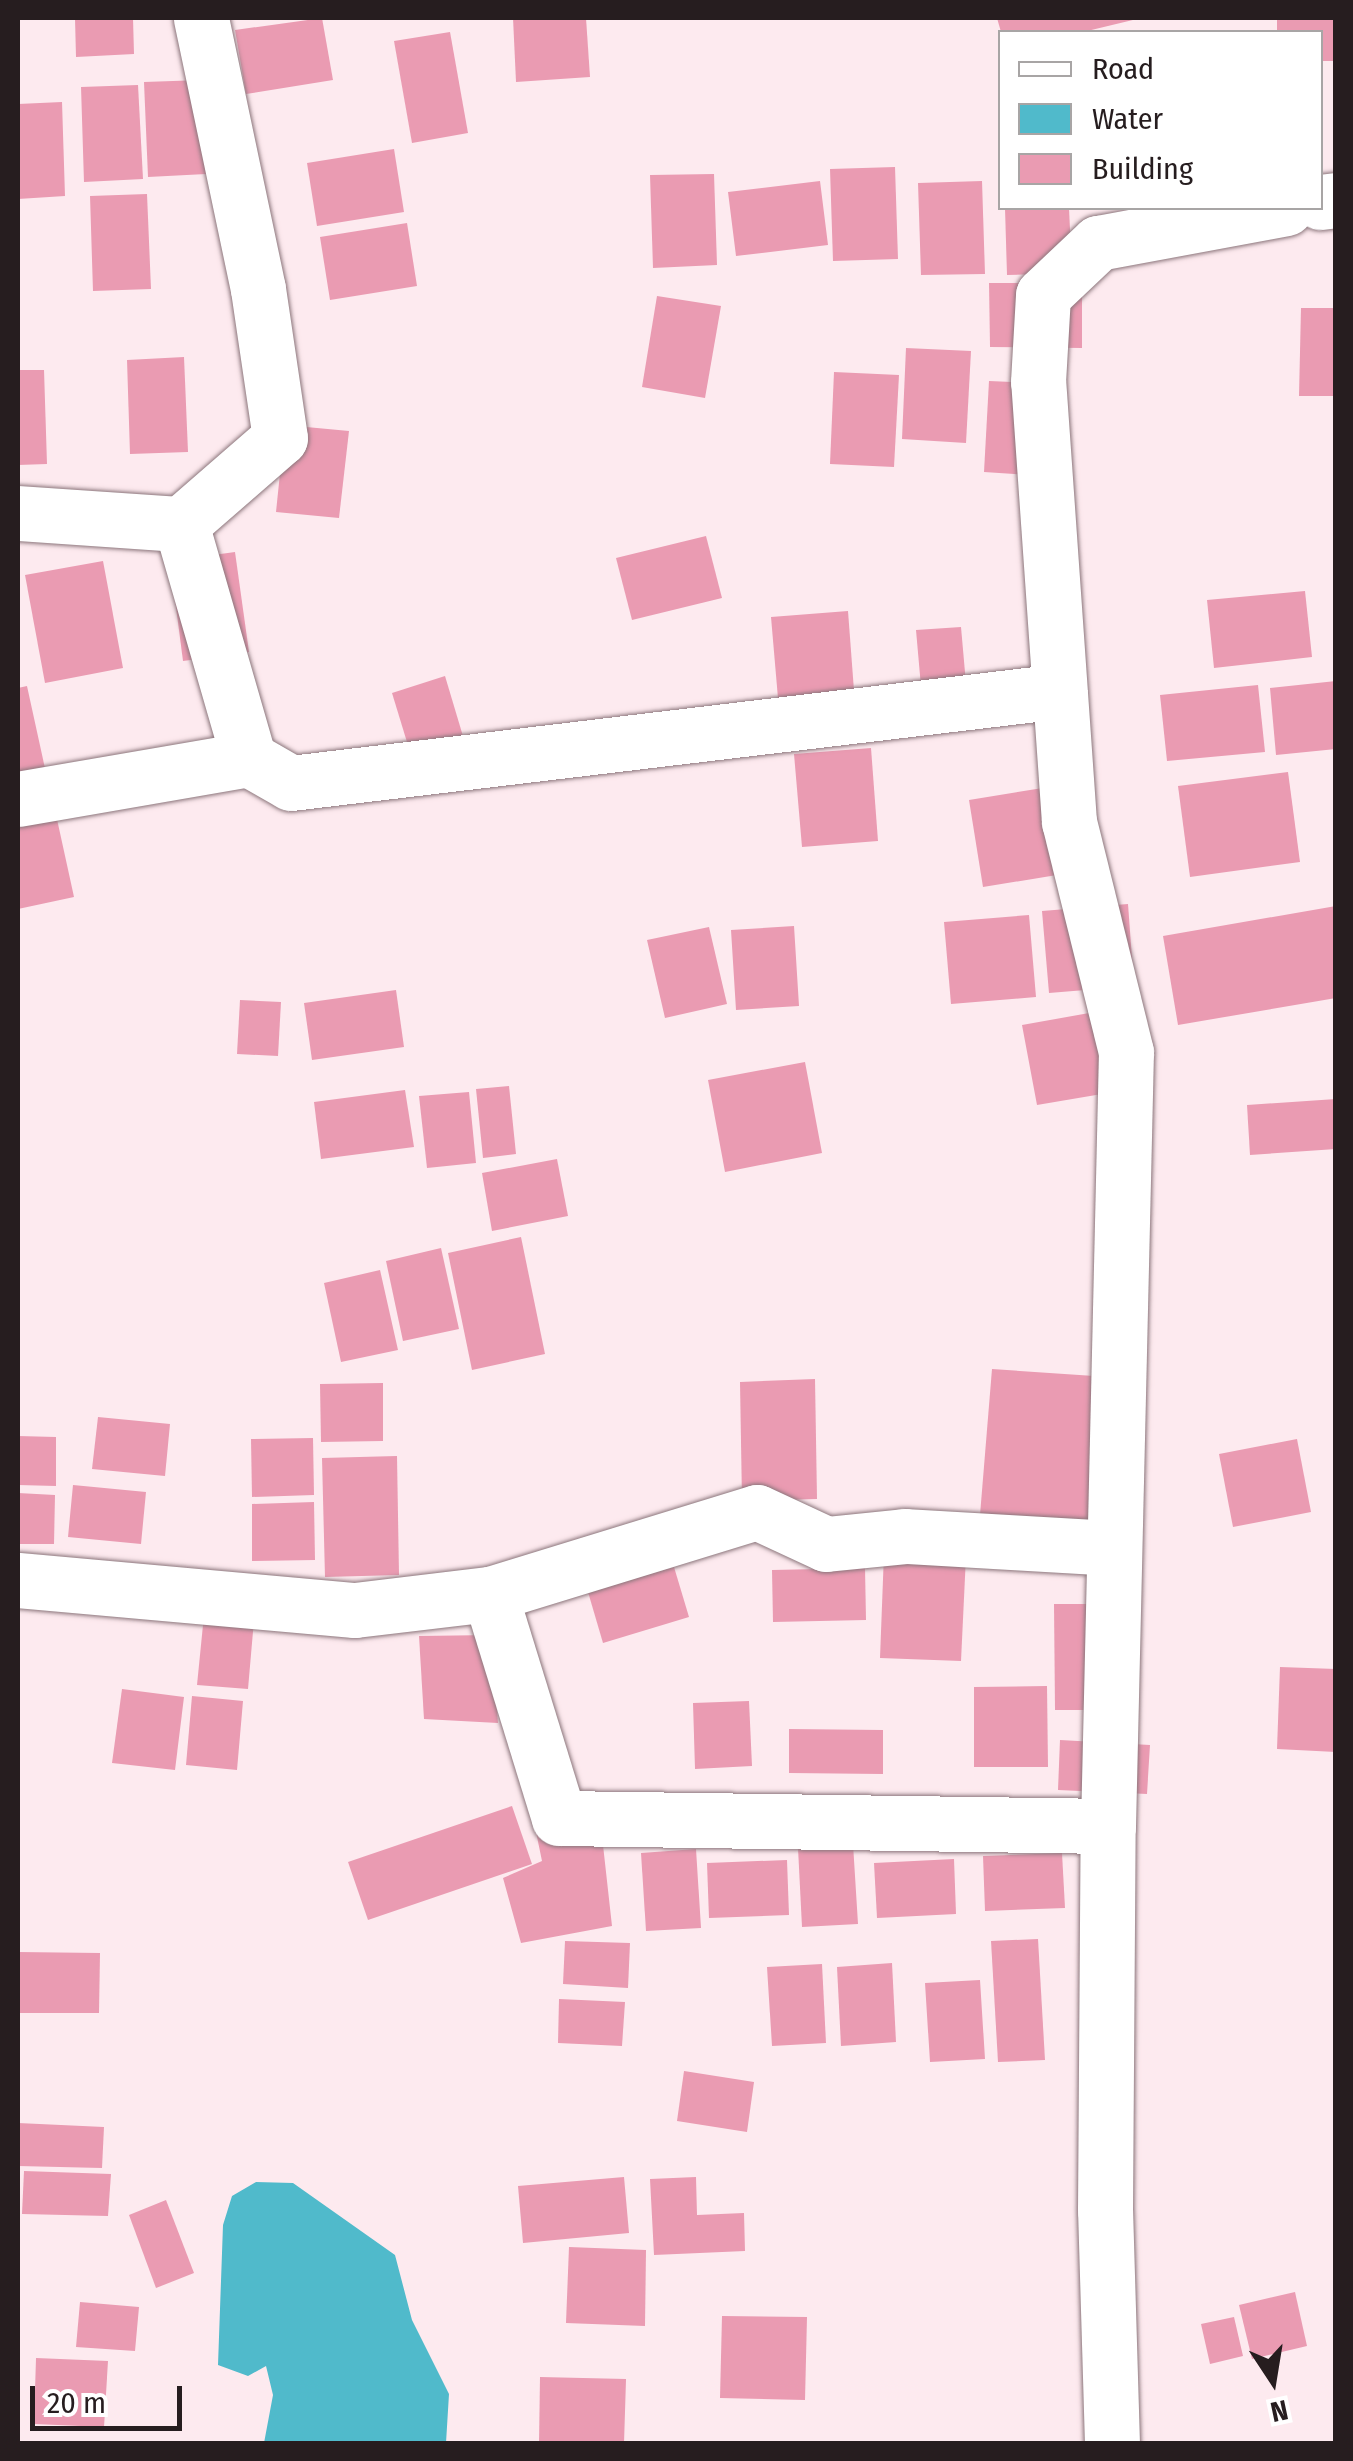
<!DOCTYPE html>
<html>
<head>
<meta charset="utf-8">
<style>
  body { margin:0 }
  #map { position:relative; width:1353px; height:2461px; overflow:hidden; background:#fdeaef; font-family:"Fira Sans Condensed",sans-serif }
  div>[style] { position:absolute }
  [style*='--x'] { left:calc(var(--x)*1px); top:calc(var(--y)*1px); width:calc(var(--w)*1px); rotate:calc(var(--a)*1deg) }
  .water>* { inset:0; background:#50bacb }
  .building>* { inset:0; background:#ea9bb2 }
  .roads { filter:drop-shadow(0 0 2px #8c767c) drop-shadow(0 0 2px #8c767c) }
  .street>* { height:55px; margin:-27.5px; padding:0 27.5px; transform-origin:27.5px; border-radius:27.5px; background:#fff }
  span { translate:-50% -50%; white-space:nowrap; text-align:center; line-height:1.15; -webkit-text-stroke:8px #fff; paint-order:stroke }
  .frame { position:absolute; inset:0; border:20px solid #261d1f; pointer-events:none }
  .legend { position:absolute; left:998px; top:30px; width:325px; height:180px; box-sizing:border-box; background:#fff; border:2px solid #a8a5a5; margin:0; padding:12px 18px; list-style:none; font-size:30px; color:#261d1f }
  .legend li { display:flex; align-items:center; gap:20px; height:50px }
  .legend b { width:50px; border:2px solid #a8a5a5 }
  .north { position:absolute; left:1223px; top:2331px; width:100px; height:100px; -webkit-text-stroke:8px #fff; paint-order:stroke; rotate:168deg; font-size:28px; font-weight:700; line-height:40px; text-align:center; color:#261d1f }
  .north::after { content:''; display:block; margin:auto; width:35px; height:45px; background:#261d1f; clip-path:polygon(50% 0,100% 100%,50% 72%,0 100%) }
  .scale { position:absolute; left:30px; top:2386px; width:152px; height:45px; box-sizing:border-box; border:5px solid #261d1f; border-top:0; padding-left:12px; font-size:30px; line-height:35px; white-space:nowrap; color:#261d1f; -webkit-text-stroke:8px #fff; paint-order:stroke }
</style>
</head>
<body>
<div id="map">
  <div class="water">
    <i style="clip-path:polygon(256px 2182px,293px 2183px,395px 2255px,412px 2320px,449px 2394px,446px 2443px,264px 2443px,273px 2395px,266px 2366px,248px 2376px,218px 2365px,223px 2225px,232px 2196px)"></i>
  </div>
  <div class="building">
    <i style="clip-path:polygon(75px 18px,133px 18px,134px 54px,76px 57px)"></i>
    <i style="clip-path:polygon(322px 18px,333px 80px,246px 94px,235px 30px)"></i>
    <i style="clip-path:polygon(513px 18px,586px 18px,590px 77px,516px 82px)"></i>
    <i style="clip-path:polygon(997px 18px,1136px 18px,1137px 19px,1083px 32px,1001px 32px)"></i>
    <i style="clip-path:polygon(1277px 18px,1336px 18px,1336px 61px,1320px 61px,1320px 32px,1277px 32px)"></i>
    <i style="clip-path:polygon(450px 32px,468px 133px,412px 143px,394px 41px)"></i>
    <i style="clip-path:polygon(202px 80px,206px 174px,148px 177px,144px 82px)"></i>
    <i style="clip-path:polygon(138px 85px,143px 179px,84px 182px,81px 87px)"></i>
    <i style="clip-path:polygon(62px 102px,65px 196px,18px 199px,18px 104px)"></i>
    <i style="clip-path:polygon(394px 149px,404px 212px,317px 226px,307px 163px)"></i>
    <i style="clip-path:polygon(895px 167px,898px 259px,833px 261px,830px 169px)"></i>
    <i style="clip-path:polygon(714px 174px,717px 265px,653px 268px,650px 175px)"></i>
    <i style="clip-path:polygon(820px 181px,828px 245px,736px 256px,728px 192px)"></i>
    <i style="clip-path:polygon(982px 181px,985px 274px,921px 275px,918px 183px)"></i>
    <i style="clip-path:polygon(147px 194px,151px 289px,93px 291px,90px 196px)"></i>
    <i style="clip-path:polygon(1005px 208px,1069px 208px,1072px 273px,1007px 275px)"></i>
    <i style="clip-path:polygon(407px 223px,417px 286px,330px 300px,320px 237px)"></i>
    <i style="clip-path:polygon(989px 283px,1082px 283px,1082px 348px,990px 347px)"></i>
    <i style="clip-path:polygon(657px 296px,721px 306px,705px 398px,642px 387px)"></i>
    <i style="clip-path:polygon(1301px 308px,1336px 308px,1336px 396px,1299px 396px)"></i>
    <i style="clip-path:polygon(906px 348px,971px 351px,966px 443px,902px 439px)"></i>
    <i style="clip-path:polygon(184px 357px,188px 452px,130px 454px,127px 360px)"></i>
    <i style="clip-path:polygon(18px 370px,44px 370px,47px 464px,18px 465px)"></i>
    <i style="clip-path:polygon(834px 372px,899px 375px,894px 467px,830px 464px)"></i>
    <i style="clip-path:polygon(989px 381px,1053px 384px,1048px 476px,984px 472px)"></i>
    <i style="clip-path:polygon(285px 425px,349px 431px,339px 518px,276px 512px)"></i>
    <i style="clip-path:polygon(706px 536px,722px 598px,632px 620px,616px 558px)"></i>
    <i style="clip-path:polygon(235px 552px,249px 652px,183px 661px,170px 561px)"></i>
    <i style="clip-path:polygon(103px 561px,123px 668px,45px 683px,25px 575px)"></i>
    <i style="clip-path:polygon(1305px 591px,1312px 657px,1214px 668px,1207px 600px)"></i>
    <i style="clip-path:polygon(848px 611px,855px 704px,779px 710px,771px 617px)"></i>
    <i style="clip-path:polygon(961px 627px,967px 695px,922px 698px,916px 630px)"></i>
    <i style="clip-path:polygon(445px 676px,474px 773px,421px 788px,392px 693px)"></i>
    <i style="clip-path:polygon(1336px 681px,1336px 749px,1276px 755px,1270px 688px)"></i>
    <i style="clip-path:polygon(1258px 685px,1265px 752px,1167px 761px,1160px 695px)"></i>
    <i style="clip-path:polygon(27px 686px,46px 773px,18px 779px,18px 688px)"></i>
    <i style="clip-path:polygon(871px 748px,878px 841px,802px 847px,794px 754px)"></i>
    <i style="clip-path:polygon(1288px 772px,1300px 862px,1190px 877px,1178px 786px)"></i>
    <i style="clip-path:polygon(1055px 786px,1069px 873px,983px 887px,969px 800px)"></i>
    <i style="clip-path:polygon(55px 810px,74px 897px,18px 909px,18px 818px)"></i>
    <i style="clip-path:polygon(1128px 904px,1134px 986px,1049px 993px,1042px 911px)"></i>
    <i style="clip-path:polygon(1336px 906px,1336px 998px,1178px 1025px,1163px 936px)"></i>
    <i style="clip-path:polygon(1029px 915px,1036px 997px,951px 1004px,944px 922px)"></i>
    <i style="clip-path:polygon(794px 926px,799px 1006px,736px 1010px,731px 930px)"></i>
    <i style="clip-path:polygon(709px 927px,727px 1004px,665px 1018px,647px 940px)"></i>
    <i style="clip-path:polygon(396px 990px,404px 1047px,312px 1060px,304px 1003px)"></i>
    <i style="clip-path:polygon(240px 1000px,281px 1002px,278px 1056px,237px 1054px)"></i>
    <i style="clip-path:polygon(1134px 1005px,1149px 1086px,1037px 1105px,1022px 1025px)"></i>
    <i style="clip-path:polygon(805px 1062px,822px 1153px,725px 1172px,708px 1080px)"></i>
    <i style="clip-path:polygon(509px 1086px,516px 1154px,483px 1158px,476px 1089px)"></i>
    <i style="clip-path:polygon(405px 1090px,414px 1147px,321px 1159px,314px 1102px)"></i>
    <i style="clip-path:polygon(469px 1092px,476px 1163px,427px 1168px,419px 1096px)"></i>
    <i style="clip-path:polygon(1336px 1099px,1336px 1149px,1250px 1155px,1247px 1105px)"></i>
    <i style="clip-path:polygon(557px 1159px,568px 1216px,492px 1231px,482px 1173px)"></i>
    <i style="clip-path:polygon(521px 1237px,545px 1354px,472px 1370px,448px 1253px)"></i>
    <i style="clip-path:polygon(441px 1248px,459px 1329px,403px 1341px,386px 1261px)"></i>
    <i style="clip-path:polygon(380px 1270px,398px 1350px,341px 1362px,324px 1283px)"></i>
    <i style="clip-path:polygon(992px 1369px,1109px 1377px,1098px 1524px,980px 1515px)"></i>
    <i style="clip-path:polygon(815px 1379px,817px 1499px,742px 1501px,740px 1382px)"></i>
    <i style="clip-path:polygon(383px 1383px,383px 1441px,321px 1442px,320px 1384px)"></i>
    <i style="clip-path:polygon(98px 1417px,170px 1424px,165px 1476px,92px 1469px)"></i>
    <i style="clip-path:polygon(18px 1436px,56px 1437px,56px 1486px,18px 1485px)"></i>
    <i style="clip-path:polygon(313px 1438px,314px 1495px,252px 1497px,251px 1439px)"></i>
    <i style="clip-path:polygon(1297px 1439px,1311px 1512px,1233px 1527px,1219px 1454px)"></i>
    <i style="clip-path:polygon(397px 1456px,399px 1575px,325px 1577px,322px 1458px)"></i>
    <i style="clip-path:polygon(73px 1485px,146px 1492px,141px 1544px,68px 1537px)"></i>
    <i style="clip-path:polygon(18px 1493px,55px 1495px,54px 1544px,18px 1544px)"></i>
    <i style="clip-path:polygon(314px 1502px,315px 1560px,252px 1561px,252px 1504px)"></i>
    <i style="clip-path:polygon(884px 1553px,966px 1556px,961px 1661px,880px 1658px)"></i>
    <i style="clip-path:polygon(674px 1567px,689px 1617px,603px 1643px,588px 1592px)"></i>
    <i style="clip-path:polygon(865px 1568px,866px 1620px,773px 1622px,772px 1570px)"></i>
    <i style="clip-path:polygon(1054px 1604px,1116px 1604px,1117px 1710px,1055px 1710px)"></i>
    <i style="clip-path:polygon(204px 1615px,254px 1620px,248px 1689px,197px 1685px)"></i>
    <i style="clip-path:polygon(491px 1635px,498px 1723px,424px 1719px,419px 1636px)"></i>
    <i style="clip-path:polygon(1280px 1667px,1336px 1669px,1336px 1752px,1277px 1749px)"></i>
    <i style="clip-path:polygon(1047px 1686px,1048px 1767px,974px 1767px,974px 1687px)"></i>
    <i style="clip-path:polygon(122px 1689px,184px 1697px,175px 1770px,112px 1763px)"></i>
    <i style="clip-path:polygon(192px 1696px,243px 1701px,237px 1770px,186px 1765px)"></i>
    <i style="clip-path:polygon(749px 1701px,752px 1766px,695px 1769px,693px 1703px)"></i>
    <i style="clip-path:polygon(789px 1729px,883px 1730px,883px 1774px,789px 1773px)"></i>
    <i style="clip-path:polygon(1060px 1740px,1150px 1745px,1147px 1794px,1058px 1790px)"></i>
    <i style="clip-path:polygon(512px 1806px,532px 1864px,368px 1920px,348px 1862px)"></i>
    <i style="clip-path:polygon(601px 1827px,612px 1926px,521px 1943px,503px 1878px,542px 1861px,536px 1832px)"></i>
    <i style="clip-path:polygon(853px 1844px,858px 1924px,802px 1927px,798px 1848px)"></i>
    <i style="clip-path:polygon(696px 1849px,701px 1928px,646px 1931px,641px 1853px)"></i>
    <i style="clip-path:polygon(1062px 1853px,1065px 1908px,985px 1911px,983px 1856px)"></i>
    <i style="clip-path:polygon(954px 1859px,956px 1914px,877px 1918px,874px 1863px)"></i>
    <i style="clip-path:polygon(787px 1860px,789px 1915px,709px 1918px,707px 1863px)"></i>
    <i style="clip-path:polygon(1038px 1939px,1045px 2060px,998px 2062px,991px 1941px)"></i>
    <i style="clip-path:polygon(565px 1941px,630px 1943px,628px 1988px,563px 1984px)"></i>
    <i style="clip-path:polygon(18px 1952px,100px 1953px,99px 2013px,18px 2013px)"></i>
    <i style="clip-path:polygon(892px 1963px,896px 2042px,841px 2046px,837px 1967px)"></i>
    <i style="clip-path:polygon(822px 1964px,826px 2043px,772px 2046px,767px 1967px)"></i>
    <i style="clip-path:polygon(980px 1980px,985px 2059px,930px 2062px,925px 1983px)"></i>
    <i style="clip-path:polygon(559px 1999px,625px 2002px,622px 2046px,558px 2043px)"></i>
    <i style="clip-path:polygon(684px 2071px,754px 2082px,747px 2132px,677px 2121px)"></i>
    <i style="clip-path:polygon(18px 2123px,104px 2127px,102px 2168px,18px 2166px)"></i>
    <i style="clip-path:polygon(24px 2171px,111px 2174px,108px 2216px,22px 2214px)"></i>
    <i style="clip-path:polygon(624px 2177px,629px 2233px,523px 2243px,518px 2186px)"></i>
    <i style="clip-path:polygon(696px 2177px,697px 2215px,744px 2213px,745px 2251px,654px 2255px,650px 2179px)"></i>
    <i style="clip-path:polygon(166px 2200px,194px 2273px,156px 2288px,129px 2215px)"></i>
    <i style="clip-path:polygon(569px 2247px,646px 2250px,645px 2326px,566px 2323px)"></i>
    <i style="clip-path:polygon(1295px 2292px,1307px 2346px,1252px 2359px,1239px 2305px)"></i>
    <i style="clip-path:polygon(80px 2302px,139px 2307px,135px 2351px,76px 2347px)"></i>
    <i style="clip-path:polygon(722px 2316px,807px 2317px,805px 2400px,720px 2398px)"></i>
    <i style="clip-path:polygon(1234px 2317px,1243px 2356px,1210px 2364px,1201px 2324px)"></i>
    <i style="clip-path:polygon(36px 2358px,108px 2361px,104px 2427px,34px 2424px)"></i>
    <i style="clip-path:polygon(540px 2377px,626px 2379px,624px 2444px,539px 2444px)"></i>
  </div>
  <div class="roads">
    <div class="street">
      <i style="--x:1320;--y:202;--w:16;--a:-7"></i>
      <i style="--x:18;--y:513;--w:163;--a:3.9"></i>
      <i style="--x:181;--y:524;--w:245;--a:73.9"></i>
      <i style="--x:249;--y:759;--w:48;--a:29.7"></i>
      <i style="--x:291;--y:783;--w:774;--a:-6.82"></i>
      <i style="--x:181;--y:524;--w:131;--a:-41"></i>
      <i style="--x:280;--y:438;--w:151;--a:-98.4"></i>
      <i style="--x:258;--y:289;--w:277;--a:-101.9"></i>
      <i style="--x:18;--y:799;--w:234;--a:-9.8"></i>
      <i style="--x:18;--y:1580;--w:338;--a:5.1"></i>
      <i style="--x:355;--y:1610;--w:136;--a:-6.8"></i>
      <i style="--x:490;--y:1594;--w:234;--a:72.9"></i>
      <i style="--x:559;--y:1818;--w:549;--a:0.83"></i>
      <i style="--x:490;--y:1594;--w:279;--a:-17.1"></i>
      <i style="--x:757;--y:1512;--w:76;--a:24.9"></i>
      <i style="--x:826;--y:1544;--w:79;--a:-5.8"></i>
      <i style="--x:905;--y:1536;--w:209;--a:3.3"></i>
      <i style="--x:1112;--y:2444;--w:234;--a:-91.7"></i>
      <i style="--x:1105;--y:2210;--w:384;--a:-89.6"></i>
      <i style="--x:1108;--y:1826;--w:774;--a:-88.67"></i>
      <i style="--x:1126;--y:1052;--w:237;--a:-103.9"></i>
      <i style="--x:1069;--y:822;--w:441;--a:-94"></i>
      <i style="--x:1038;--y:382;--w:87;--a:-86.7"></i>
      <i style="--x:1043;--y:295;--w:76;--a:-43.4"></i>
      <i style="--x:1098;--y:243;--w:191;--a:-10.5"></i>
    </div>
  </div>
  <div class="frame"></div>
  <ul class="legend">
  <li><b style="height:12px;background:#fff"></b>Road</li>
  <li><b style="height:28px;background:#50bacb"></b>Water</li>
  <li><b style="height:28px;background:#ea9bb2"></b>Building</li>
  </ul>
  <div class="north">N</div>
  <div class="scale">20 m</div>
</div>
</body>
</html>
